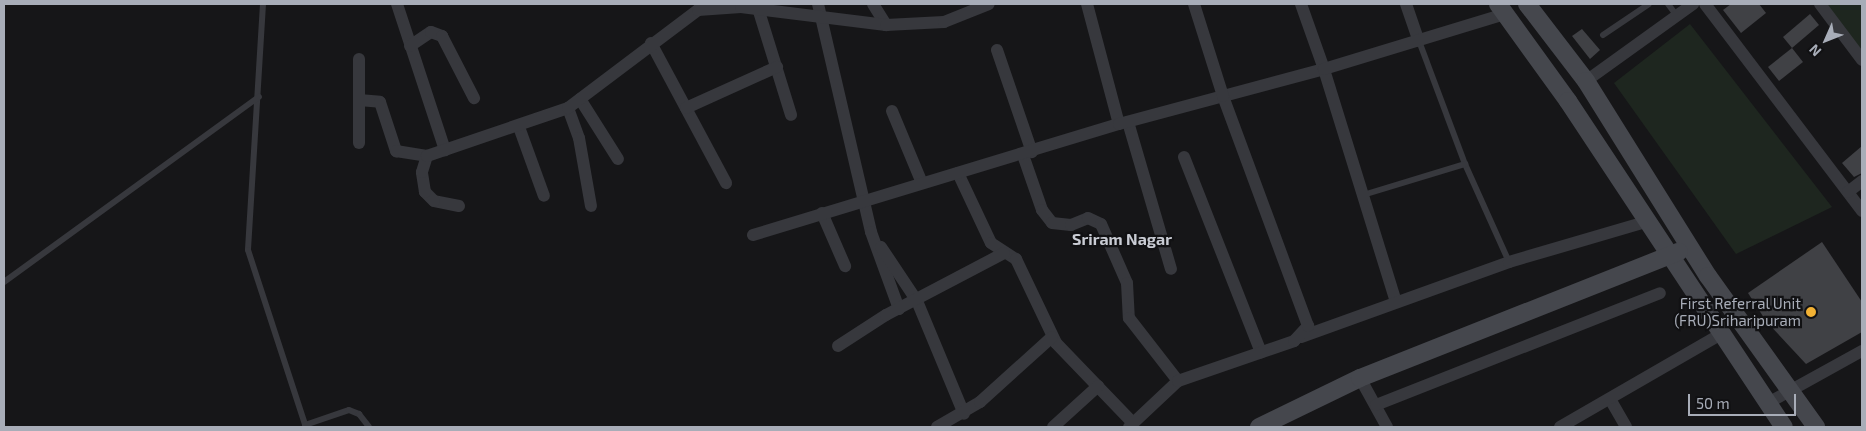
<!DOCTYPE html>
<html>
<head>
<meta charset="utf-8">
<style>
  body { margin:0 }
  #map { position:relative; width:1866px; height:431px; overflow:hidden; background:#161618; font-family:"Exo 2",sans-serif }
  div>[style] { position:absolute }
  [style*='--x'] { left:calc(var(--x)*1px); top:calc(var(--y)*1px); width:calc(var(--w)*1px); rotate:calc(var(--a)*1deg) }
  .green>* { inset:0; background:#1e261f }
  .building>* { inset:0; background:#404145 }
  .lane>* { height:6px; margin:-3px; padding:0 3px; transform-origin:3px; border-radius:3px; background:#37383d }
  .street>* { height:12px; margin:-6px; padding:0 6px; transform-origin:6px; border-radius:6px; background:#37383d }
  .secondary>* { height:18px; margin:-9px; padding:0 9px; transform-origin:9px; border-radius:9px; background:#45474d }
  .dots>* { width:14px; height:14px; translate:-50% -50%; box-sizing:border-box; border:2px solid #111113; border-radius:50% }
  span { translate:-50% -50%; white-space:nowrap; text-align:center; line-height:1.15; -webkit-text-stroke:4.5px #111113; paint-order:stroke }
  .poi-label { font-size:15px; color:#a8adb8 }
  .right { translate:-100% -50%; text-align:right }
  .neighbourhood-label { font-size:16px; color:#c9ccd4; font-weight:700 }
  .frame { position:absolute; inset:0; border:5px solid #a8adb8; pointer-events:none }
  .north { position:absolute; left:1801px; top:15px; width:50px; height:50px; -webkit-text-stroke:4px #111113; paint-order:stroke; rotate:226deg; font-size:14px; font-weight:700; line-height:20px; text-align:center; color:#a8adb8 }
  .north::after { content:''; display:block; margin:auto; width:18px; height:22px; background:#a8adb8; clip-path:polygon(50% 0,100% 100%,50% 72%,0 100%) }
  .scale { position:absolute; left:1688px; top:394px; width:108px; height:22px; box-sizing:border-box; border:2px solid #a8adb8; border-top:0; padding-left:6px; font-size:15px; line-height:18px; white-space:nowrap; color:#a8adb8; -webkit-text-stroke:4px #111113; paint-order:stroke }
</style>
</head>
<body>
<div id="map">
  <div class="green">
    <i style="clip-path:polygon(1820px 4px,1862px 4px,1862px 55px)"></i>
    <i style="clip-path:polygon(1690px 24px,1832px 207px,1736px 254px,1614px 83px)"></i>
  </div>
  <div class="building">
    <i style="clip-path:polygon(1731px 4px,1759px 4px,1766px 13px,1741px 33px,1723px 10px)"></i>
    <i style="clip-path:polygon(1810px 14px,1819px 25px,1792px 48px,1783px 37px)"></i>
    <i style="clip-path:polygon(1582px 29px,1600px 50px,1590px 59px,1572px 36px)"></i>
    <i style="clip-path:polygon(1792px 48px,1803px 62px,1779px 81px,1768px 67px)"></i>
    <i style="clip-path:polygon(1862px 146px,1862px 173px,1854px 177px,1842px 163px)"></i>
    <i style="clip-path:polygon(1822px 242px,1862px 302px,1862px 332px,1806px 364px,1766px 321px,1748px 293px)"></i>
  </div>
  <div class="lane">
    <i style="--x:263;--y:4;--w:246;--a:93.5"></i>
    <i style="--x:248;--y:250;--w:186;--a:71.9"></i>
    <i style="--x:1668;--y:4;--w:15;--a:53"></i>
    <i style="--x:1603;--y:35;--w:55;--a:-34"></i>
    <i style="--x:1419;--y:41;--w:131;--a:69.5"></i>
    <i style="--x:1465;--y:164;--w:107;--a:65.8"></i>
    <i style="--x:1363;--y:195;--w:107;--a:-16.9"></i>
    <i style="--x:4;--y:282;--w:315;--a:-36"></i>
    <i style="--x:305;--y:425;--w:46;--a:-18.8"></i>
    <i style="--x:349;--y:410;--w:11;--a:22"></i>
    <i style="--x:359;--y:414;--w:16;--a:52"></i>
  </div>
  <div class="street">
    <i style="--x:397;--y:4;--w:154;--a:71.8"></i>
    <i style="--x:818;--y:4;--w:234;--a:76.9"></i>
    <i style="--x:871;--y:232;--w:82;--a:70"></i>
    <i style="--x:873;--y:4;--w:25;--a:58"></i>
    <i style="--x:1087;--y:4;--w:124;--a:75.1"></i>
    <i style="--x:1406;--y:4;--w:39;--a:71"></i>
    <i style="--x:1705;--y:4;--w:260;--a:52.8"></i>
    <i style="--x:1820;--y:4;--w:70;--a:53.1"></i>
    <i style="--x:757;--y:5;--w:115;--a:72.8"></i>
    <i style="--x:651;--y:43;--w:159;--a:61.8"></i>
    <i style="--x:410;--y:46;--w:25;--a:-34"></i>
    <i style="--x:431;--y:32;--w:12;--a:20"></i>
    <i style="--x:442;--y:36;--w:70;--a:62.7"></i>
    <i style="--x:997;--y:50;--w:108;--a:71.1"></i>
    <i style="--x:1586;--y:81;--w:132;--a:-35.7"></i>
    <i style="--x:580;--y:99;--w:71;--a:57.7"></i>
    <i style="--x:359;--y:100;--w:21;--a:5"></i>
    <i style="--x:380;--y:102;--w:52;--a:71.9"></i>
    <i style="--x:396;--y:151;--w:31;--a:9"></i>
    <i style="--x:568;--y:108;--w:32;--a:70"></i>
    <i style="--x:579;--y:138;--w:69;--a:80"></i>
    <i style="--x:686;--y:108;--w:100;--a:-24.3"></i>
    <i style="--x:892;--y:111;--w:78;--a:67.4"></i>
    <i style="--x:1128;--y:122;--w:153;--a:73.7"></i>
    <i style="--x:519;--y:127;--w:73;--a:70.1"></i>
    <i style="--x:359;--y:143;--w:84;--a:-90"></i>
    <i style="--x:1023;--y:155;--w:58;--a:70.9"></i>
    <i style="--x:1042;--y:210;--w:16;--a:52"></i>
    <i style="--x:1052;--y:223;--w:19;--a:6"></i>
    <i style="--x:1071;--y:225;--w:18;--a:-22"></i>
    <i style="--x:1088;--y:218;--w:14;--a:25"></i>
    <i style="--x:1101;--y:224;--w:64;--a:66.2"></i>
    <i style="--x:1127;--y:283;--w:35;--a:87"></i>
    <i style="--x:1129;--y:318;--w:80;--a:52.1"></i>
    <i style="--x:1184;--y:157;--w:210;--a:68.5"></i>
    <i style="--x:958;--y:173;--w:77;--a:64.8"></i>
    <i style="--x:991;--y:243;--w:30;--a:33"></i>
    <i style="--x:1016;--y:259;--w:93;--a:64.5"></i>
    <i style="--x:1056;--y:343;--w:111;--a:46.1"></i>
    <i style="--x:1848;--y:192;--w:18;--a:-38"></i>
    <i style="--x:459;--y:206;--w:25;--a:-169"></i>
    <i style="--x:434;--y:201;--w:13;--a:-135"></i>
    <i style="--x:425;--y:192;--w:20;--a:-99"></i>
    <i style="--x:422;--y:172;--w:17;--a:-73"></i>
    <i style="--x:427;--y:156;--w:149;--a:-18.8"></i>
    <i style="--x:568;--y:108;--w:163;--a:-37"></i>
    <i style="--x:698;--y:10;--w:43;--a:-4"></i>
    <i style="--x:741;--y:7;--w:146;--a:7.1"></i>
    <i style="--x:886;--y:25;--w:58;--a:-3"></i>
    <i style="--x:944;--y:22;--w:48;--a:-21.8"></i>
    <i style="--x:822;--y:213;--w:58;--a:66.5"></i>
    <i style="--x:753;--y:235;--w:382;--a:-16.9"></i>
    <i style="--x:1119;--y:124;--w:212;--a:-15"></i>
    <i style="--x:1324;--y:69;--w:69;--a:-109.5"></i>
    <i style="--x:881;--y:247;--w:65;--a:56.3"></i>
    <i style="--x:917;--y:301;--w:122;--a:67.4"></i>
    <i style="--x:1396;--y:302;--w:244;--a:-107.2"></i>
    <i style="--x:1324;--y:69;--w:189;--a:-16.9"></i>
    <i style="--x:1301;--y:337;--w:221;--a:-19.8"></i>
    <i style="--x:1509;--y:262;--w:143;--a:-16.3"></i>
    <i style="--x:838;--y:346;--w:57;--a:-32.9"></i>
    <i style="--x:886;--y:315;--w:133;--a:-27.7"></i>
    <i style="--x:1360;--y:378;--w:56;--a:61.1"></i>
    <i style="--x:1610;--y:399;--w:32;--a:60"></i>
    <i style="--x:1768;--y:403;--w:107;--a:-29"></i>
    <i style="--x:1376;--y:405;--w:305;--a:-21.5"></i>
    <i style="--x:937;--y:427;--w:50;--a:-30.2"></i>
    <i style="--x:980;--y:402;--w:97;--a:-42.1"></i>
    <i style="--x:1053;--y:427;--w:61;--a:-42.3"></i>
    <i style="--x:1129;--y:427;--w:67;--a:-43.2"></i>
    <i style="--x:1178;--y:381;--w:123;--a:-19"></i>
    <i style="--x:1294;--y:341;--w:21;--a:-47"></i>
    <i style="--x:1308;--y:326;--w:245;--a:-110.3"></i>
    <i style="--x:1223;--y:96;--w:96;--a:-107.5"></i>
    <i style="--x:1560;--y:427;--w:186;--a:-30"></i>
  </div>
  <div class="secondary">
    <i style="--x:1498;--y:4;--w:120;--a:54.2"></i>
    <i style="--x:1568;--y:101;--w:391;--a:56.5"></i>
    <i style="--x:1527;--y:4;--w:97;--a:52.5"></i>
    <i style="--x:1586;--y:81;--w:230;--a:58"></i>
    <i style="--x:1708;--y:276;--w:186;--a:54.4"></i>
    <i style="--x:1259;--y:427;--w:112;--a:-25.9"></i>
    <i style="--x:1360;--y:378;--w:343;--a:-21.6"></i>
  </div>
  <div class="dots">
    <i style="left:1811px;top:312px;background:#f2b134"></i>
  </div>
  <div class="poi-label">
    <span class="right" style="left:1801px;top:312px">First Referral Unit<br>(FRU)Sriharipuram</span>
  </div>
  <div class="neighbourhood-label">
    <span style="left:1122px;top:239px">Sriram Nagar</span>
  </div>
  <div class="frame"></div>
  <div class="north">N</div>
  <div class="scale">50 m</div>
</div>
</body>
</html>
